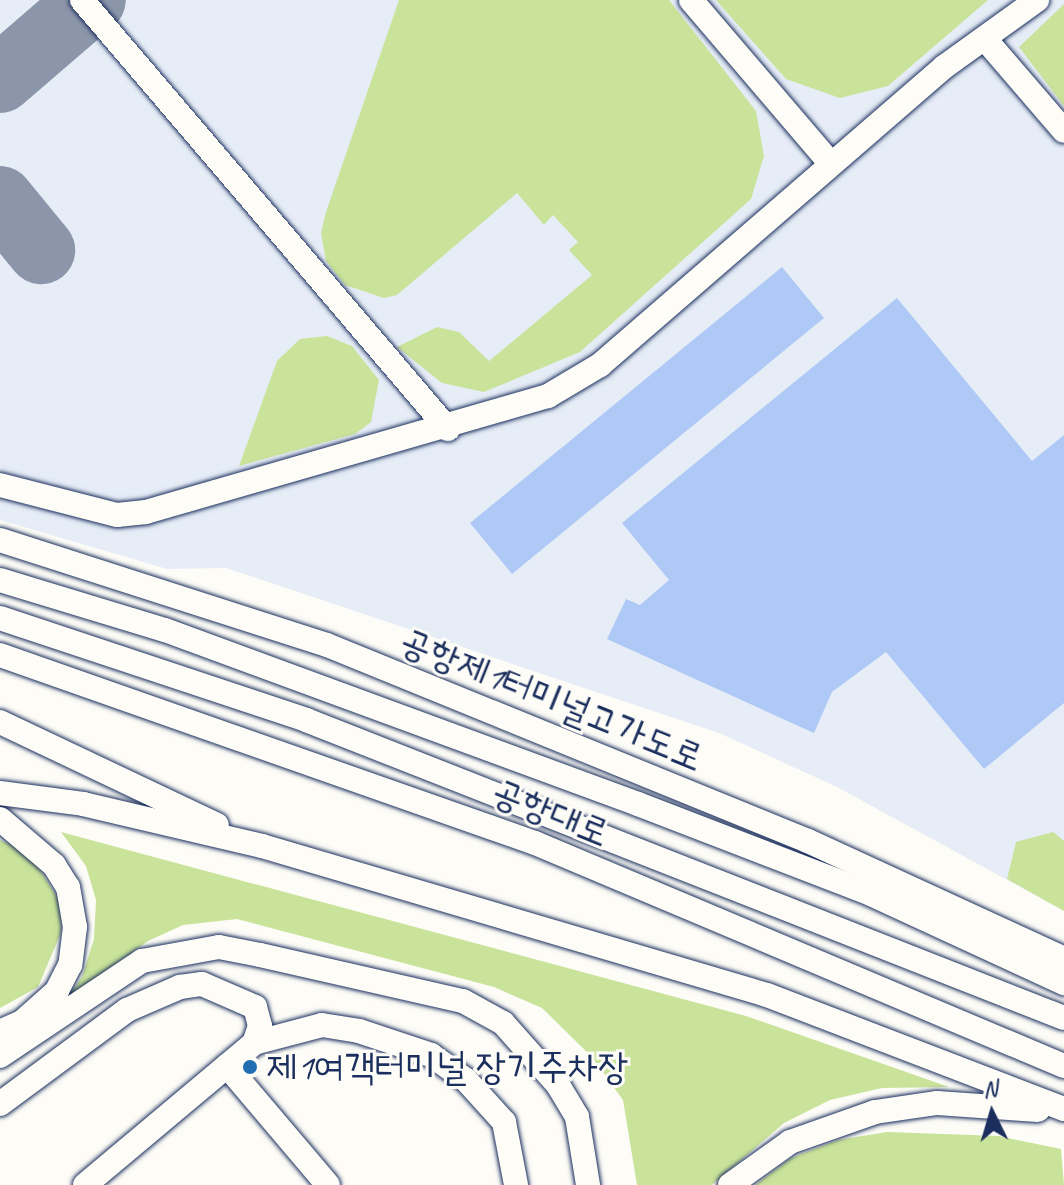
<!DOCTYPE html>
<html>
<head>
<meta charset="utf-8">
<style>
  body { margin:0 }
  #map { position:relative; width:1064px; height:1185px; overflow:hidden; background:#fdfcf7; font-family:Caveat,"Poor Story",sans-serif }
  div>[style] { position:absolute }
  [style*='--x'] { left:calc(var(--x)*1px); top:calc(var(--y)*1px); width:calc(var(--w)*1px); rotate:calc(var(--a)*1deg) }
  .built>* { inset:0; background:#e6edf7 }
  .green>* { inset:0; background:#c9e39a }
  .taxiway>* { height:68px; margin:-34px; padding:0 34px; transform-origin:34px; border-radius:34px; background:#8c96aa }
  .building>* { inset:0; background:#afc9f6 }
  .roads { filter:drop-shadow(0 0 2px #1b2f5e) drop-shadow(0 0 2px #1b2f5e) }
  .minor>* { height:24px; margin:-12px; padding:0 12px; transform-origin:12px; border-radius:12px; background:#fdfcf7 }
  .dots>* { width:22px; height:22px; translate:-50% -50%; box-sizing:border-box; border:4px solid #fdfcf7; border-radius:50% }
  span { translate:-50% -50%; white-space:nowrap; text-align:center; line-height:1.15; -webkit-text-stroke:6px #fdfcf7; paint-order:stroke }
  .street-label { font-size:38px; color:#1b2f5e }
  .poi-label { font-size:38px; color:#1b2f5e }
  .left { translate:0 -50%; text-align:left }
  .north { position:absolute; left:952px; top:1073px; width:80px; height:80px; -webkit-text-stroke:6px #fdfcf7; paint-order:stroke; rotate:355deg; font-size:22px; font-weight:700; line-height:32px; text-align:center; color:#1b2f5e }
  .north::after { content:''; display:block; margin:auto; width:28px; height:36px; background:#1b2f5e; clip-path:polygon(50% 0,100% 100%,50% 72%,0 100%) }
</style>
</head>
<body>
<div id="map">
  <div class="built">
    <i style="clip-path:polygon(0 0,1064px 0,1064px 911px,837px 787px,719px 733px,226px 568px,167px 569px,0 520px)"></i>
  </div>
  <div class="green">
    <i style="clip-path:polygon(399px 0,669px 0,756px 111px,764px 156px,751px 199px,580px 352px,484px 392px,442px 383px,397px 347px,437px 327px,459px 332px,489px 361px,592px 275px,569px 250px,578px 242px,553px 215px,544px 225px,517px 193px,397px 295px,384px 298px,345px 285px,326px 261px,321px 233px,326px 212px)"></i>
    <i style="clip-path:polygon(716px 0,988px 0,888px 86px,840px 98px,786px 79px)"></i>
    <i style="clip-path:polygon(1064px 4px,1064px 106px,1019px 47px)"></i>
    <i style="clip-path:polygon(327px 336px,352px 346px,379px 380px,371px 422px,355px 434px,239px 466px,277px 361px,300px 339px)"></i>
    <i style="clip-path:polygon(61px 832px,746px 1016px,949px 1087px,882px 1088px,830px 1100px,784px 1123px,712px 1185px,637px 1185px,623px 1100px,592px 1057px,542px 1008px,494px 987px,237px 919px,183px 925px,148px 941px,65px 1001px,82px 977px,94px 939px,96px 900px,86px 866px)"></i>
    <i style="clip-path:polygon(1053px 832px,1064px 841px,1064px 911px,1007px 879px,1016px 842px)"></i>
    <i style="clip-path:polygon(0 840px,29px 852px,62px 905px,61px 933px,38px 987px,0 1008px)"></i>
    <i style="clip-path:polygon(887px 1132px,998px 1136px,1061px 1149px,1064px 1185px,755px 1185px,791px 1158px,838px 1140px)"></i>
  </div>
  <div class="taxiway">
    <i style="--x:0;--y:79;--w:121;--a:-40.7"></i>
    <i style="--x:0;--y:200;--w:65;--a:50.6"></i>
  </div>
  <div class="building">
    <i style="clip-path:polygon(782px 267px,824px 318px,512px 574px,470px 523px)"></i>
    <i style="clip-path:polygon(897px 298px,1032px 461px,1064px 435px,1064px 703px,984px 769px,886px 652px,832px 692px,814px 733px,607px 639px,626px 599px,640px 605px,669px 580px,622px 523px)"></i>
  </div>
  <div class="roads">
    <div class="minor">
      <i style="--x:82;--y:0;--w:564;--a:49.53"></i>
      <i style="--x:691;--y:0;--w:214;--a:49.5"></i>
      <i style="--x:985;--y:39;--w:121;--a:49.3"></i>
      <i style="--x:0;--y:485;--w:121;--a:14.4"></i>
      <i style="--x:117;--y:515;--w:29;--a:-6"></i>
      <i style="--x:146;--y:512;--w:418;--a:-16.1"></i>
      <i style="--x:548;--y:396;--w:61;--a:-30.8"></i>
      <i style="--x:600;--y:365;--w:455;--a:-40.9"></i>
      <i style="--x:944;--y:67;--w:115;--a:-35.8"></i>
      <i style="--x:0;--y:540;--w:343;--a:17.8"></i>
      <i style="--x:327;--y:645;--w:519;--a:22.17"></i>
      <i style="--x:808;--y:841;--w:282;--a:24.7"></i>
      <i style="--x:0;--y:580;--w:172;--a:16.9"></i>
      <i style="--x:165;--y:630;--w:504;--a:20.2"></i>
      <i style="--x:638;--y:804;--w:250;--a:21.1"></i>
      <i style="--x:871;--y:894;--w:213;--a:24.8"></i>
      <i style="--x:0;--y:618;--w:323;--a:18.4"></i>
      <i style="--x:306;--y:720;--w:814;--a:21.46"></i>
      <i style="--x:0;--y:655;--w:567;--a:19.36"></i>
      <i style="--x:535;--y:843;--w:574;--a:22.86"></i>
      <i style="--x:0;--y:722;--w:240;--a:25.4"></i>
      <i style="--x:0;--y:793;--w:84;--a:7.5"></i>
      <i style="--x:83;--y:804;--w:184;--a:13.2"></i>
      <i style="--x:262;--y:846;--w:527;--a:16.44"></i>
      <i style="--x:767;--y:995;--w:318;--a:21"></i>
      <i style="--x:0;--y:819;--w:71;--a:40.4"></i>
      <i style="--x:54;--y:865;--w:26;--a:58"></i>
      <i style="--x:68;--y:887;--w:41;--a:80.1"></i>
      <i style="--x:75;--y:927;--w:38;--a:97"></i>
      <i style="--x:70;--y:965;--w:29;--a:117"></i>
      <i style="--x:57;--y:991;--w:47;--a:138.5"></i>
      <i style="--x:22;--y:1022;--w:24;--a:156"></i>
      <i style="--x:0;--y:1056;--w:171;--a:-33.8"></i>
      <i style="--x:142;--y:961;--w:78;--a:-10.3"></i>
      <i style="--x:219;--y:947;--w:42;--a:11"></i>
      <i style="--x:260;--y:955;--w:208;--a:12.8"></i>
      <i style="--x:463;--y:1001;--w:46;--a:28.8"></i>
      <i style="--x:503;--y:1023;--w:83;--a:48.4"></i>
      <i style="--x:558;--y:1085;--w:37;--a:59"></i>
      <i style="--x:577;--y:1117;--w:69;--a:80.8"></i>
      <i style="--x:227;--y:1066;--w:156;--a:49.7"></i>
      <i style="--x:0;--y:1104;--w:158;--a:-36.5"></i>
      <i style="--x:127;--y:1010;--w:58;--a:-23.5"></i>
      <i style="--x:180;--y:987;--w:22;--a:-8"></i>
      <i style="--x:202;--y:984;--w:58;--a:23.5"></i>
      <i style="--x:255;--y:1007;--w:20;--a:75"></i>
      <i style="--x:260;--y:1026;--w:18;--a:109"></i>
      <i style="--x:85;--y:1185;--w:221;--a:-40"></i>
      <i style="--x:254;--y:1043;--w:70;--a:-14.8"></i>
      <i style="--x:322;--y:1025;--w:37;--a:9"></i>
      <i style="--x:359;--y:1031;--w:76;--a:18.4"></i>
      <i style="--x:431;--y:1055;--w:43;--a:35.5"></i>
      <i style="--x:466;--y:1080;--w:57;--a:47.9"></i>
      <i style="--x:504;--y:1122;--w:64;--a:79.2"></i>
      <i style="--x:730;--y:1185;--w:74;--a:-35.6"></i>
      <i style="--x:790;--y:1142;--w:90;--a:-19.4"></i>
      <i style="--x:875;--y:1112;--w:63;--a:-8.3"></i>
      <i style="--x:937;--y:1103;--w:101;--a:4"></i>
    </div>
  </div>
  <div class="dots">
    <i style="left:250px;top:1067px;background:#1f6fb2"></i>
  </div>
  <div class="street-label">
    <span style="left:552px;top:699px;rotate:22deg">공항제1터미널고가도로</span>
    <span style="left:551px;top:812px;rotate:22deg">공항대로</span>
  </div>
  <div class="poi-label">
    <span class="left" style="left:266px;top:1067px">제1여객터미널 장기주차장</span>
  </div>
  <div class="north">N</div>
</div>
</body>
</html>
